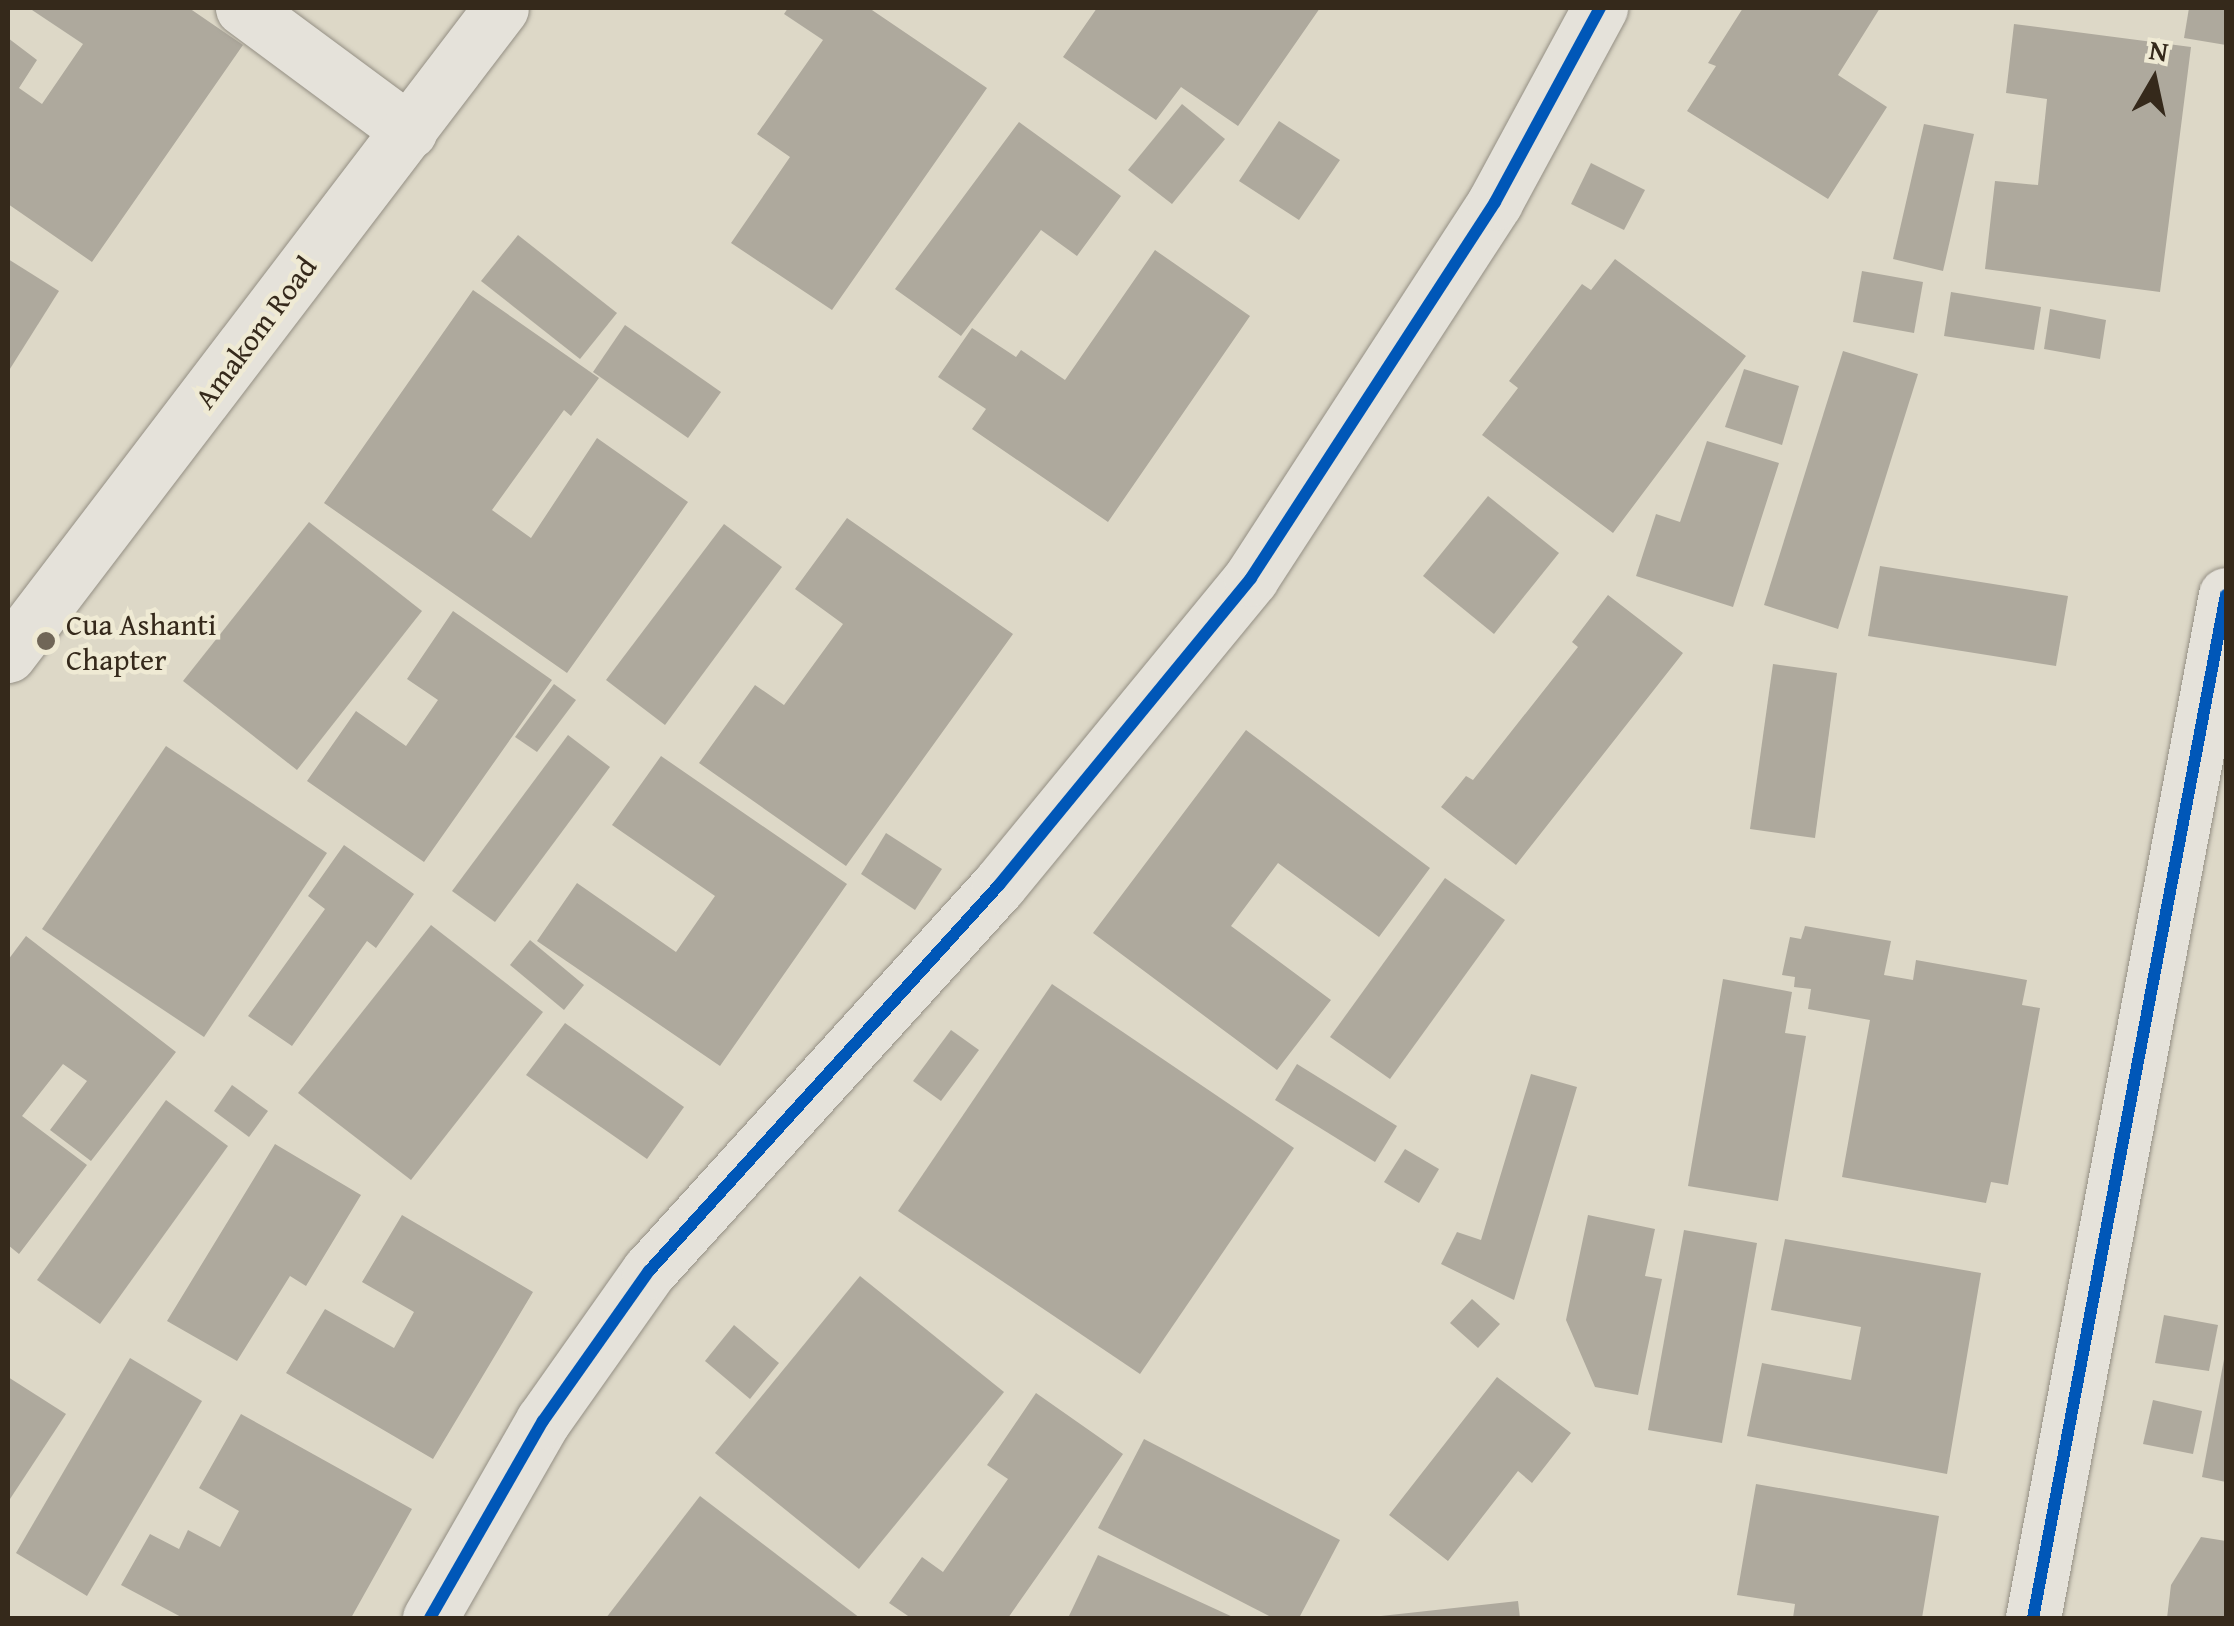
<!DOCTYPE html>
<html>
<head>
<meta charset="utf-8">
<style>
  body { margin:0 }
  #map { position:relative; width:2234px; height:1626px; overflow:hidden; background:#ddd8c7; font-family:"Gentium Book Plus",serif }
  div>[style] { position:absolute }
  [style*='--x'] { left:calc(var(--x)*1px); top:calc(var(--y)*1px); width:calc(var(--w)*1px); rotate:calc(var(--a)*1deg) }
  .building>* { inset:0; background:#aea99d }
  .roads { filter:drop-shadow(0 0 2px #948f84) drop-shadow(0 0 2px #948f84) }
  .minor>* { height:55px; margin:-27.5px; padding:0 27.5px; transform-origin:27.5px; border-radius:27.5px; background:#e5e2da }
  .tertiary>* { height:55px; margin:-27.5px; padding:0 27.5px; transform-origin:27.5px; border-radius:27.5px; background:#e5e2da }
  .cycleway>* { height:12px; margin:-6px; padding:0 6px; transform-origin:6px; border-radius:6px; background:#0057b8 }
  .dots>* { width:28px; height:28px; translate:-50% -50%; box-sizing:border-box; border:5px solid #efead4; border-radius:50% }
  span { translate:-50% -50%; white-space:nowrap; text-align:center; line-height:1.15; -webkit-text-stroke:9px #efead4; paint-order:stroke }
  .street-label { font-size:30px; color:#35291b }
  .poi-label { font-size:30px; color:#35291b }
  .left { translate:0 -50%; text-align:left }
  .frame { position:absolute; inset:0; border:10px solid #35291b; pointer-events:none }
  .north { position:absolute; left:2104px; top:30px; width:100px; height:100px; -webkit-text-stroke:8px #efead4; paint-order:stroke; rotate:9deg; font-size:28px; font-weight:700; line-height:40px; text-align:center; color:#35291b }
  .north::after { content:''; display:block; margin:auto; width:35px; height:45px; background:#35291b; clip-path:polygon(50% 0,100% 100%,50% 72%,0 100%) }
</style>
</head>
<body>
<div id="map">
  <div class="building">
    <i style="clip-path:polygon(29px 8px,189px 8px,243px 45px,92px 262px,8px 204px,8px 38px,37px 60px,19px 88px,42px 104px,83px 44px)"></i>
    <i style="clip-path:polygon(788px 8px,869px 8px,987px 88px,832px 310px,731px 243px,790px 157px,757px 134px,823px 40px,784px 14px)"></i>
    <i style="clip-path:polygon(1097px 8px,1320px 8px,1238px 126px,1181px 87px,1156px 120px,1063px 57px)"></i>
    <i style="clip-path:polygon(1743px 8px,1880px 8px,1838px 75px,1887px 107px,1828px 199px,1687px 111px,1716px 66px,1708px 63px)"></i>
    <i style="clip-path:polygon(2189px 8px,2226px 8px,2226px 45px,2184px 38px)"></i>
    <i style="clip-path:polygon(2014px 24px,2191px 47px,2160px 292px,1985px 269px,1995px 181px,2038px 185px,2047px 99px,2006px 93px)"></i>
    <i style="clip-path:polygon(1182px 104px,1225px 139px,1172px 204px,1128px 170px)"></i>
    <i style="clip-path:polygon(1279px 121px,1340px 160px,1299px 220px,1239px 181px)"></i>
    <i style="clip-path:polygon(1019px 122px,1121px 196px,1077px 256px,1041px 230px,961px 336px,895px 289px)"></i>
    <i style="clip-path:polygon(1924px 124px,1974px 134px,1943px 271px,1893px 259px)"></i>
    <i style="clip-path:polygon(1591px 163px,1645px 190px,1624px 230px,1571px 204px)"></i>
    <i style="clip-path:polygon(518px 235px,617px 313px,580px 359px,481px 281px)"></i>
    <i style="clip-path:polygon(1155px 250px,1250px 316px,1108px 522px,972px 429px,986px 409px,938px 377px,972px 328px,1016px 357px,1021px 350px,1065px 380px)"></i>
    <i style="clip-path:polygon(8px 259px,59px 291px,8px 372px)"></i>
    <i style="clip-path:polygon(1615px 259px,1746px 356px,1613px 533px,1482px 435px,1518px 388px,1509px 381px,1582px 284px,1591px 290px)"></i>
    <i style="clip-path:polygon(1862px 271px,1923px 282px,1914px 333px,1853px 322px)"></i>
    <i style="clip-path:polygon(473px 290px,599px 378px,571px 416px,564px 410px,492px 510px,531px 538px,597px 438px,688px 502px,567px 673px,324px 503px)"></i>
    <i style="clip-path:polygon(1951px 292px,2041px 307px,2034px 350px,1944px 336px)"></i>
    <i style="clip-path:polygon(2050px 309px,2106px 320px,2100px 359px,2044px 349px)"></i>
    <i style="clip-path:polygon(625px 325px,721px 392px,688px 438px,593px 372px)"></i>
    <i style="clip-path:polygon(1843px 351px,1918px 374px,1838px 629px,1764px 605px)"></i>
    <i style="clip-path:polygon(1744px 369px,1799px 386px,1782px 445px,1725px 427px)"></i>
    <i style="clip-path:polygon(1707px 441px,1779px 463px,1733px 607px,1636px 576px,1656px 514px,1680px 522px)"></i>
    <i style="clip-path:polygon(1488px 496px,1559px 553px,1494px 634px,1423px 576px)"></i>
    <i style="clip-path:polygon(847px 518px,1013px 634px,846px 866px,699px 763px,755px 685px,784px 705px,843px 624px,795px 589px)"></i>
    <i style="clip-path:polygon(309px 522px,422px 611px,297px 770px,183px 681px)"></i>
    <i style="clip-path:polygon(724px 524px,782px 567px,665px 725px,606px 680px)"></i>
    <i style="clip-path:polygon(1880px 566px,2068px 596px,2056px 666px,1868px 636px)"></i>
    <i style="clip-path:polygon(1608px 595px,1683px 653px,1516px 865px,1441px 807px,1466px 776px,1473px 780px,1578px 647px,1572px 642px)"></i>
    <i style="clip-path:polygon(453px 611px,552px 680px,424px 862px,307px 781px,356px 711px,406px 746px,438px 700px,407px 679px)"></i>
    <i style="clip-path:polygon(1773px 664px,1837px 673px,1815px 838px,1750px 829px)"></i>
    <i style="clip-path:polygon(554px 684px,576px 700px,537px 752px,515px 737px)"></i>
    <i style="clip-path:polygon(1246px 730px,1430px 868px,1379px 937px,1278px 863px,1231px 926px,1331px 1000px,1277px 1070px,1093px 933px)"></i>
    <i style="clip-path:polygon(568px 735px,610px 767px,495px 922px,452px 891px)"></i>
    <i style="clip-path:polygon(166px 746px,327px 853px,204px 1037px,42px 929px)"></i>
    <i style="clip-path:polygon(661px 756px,847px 884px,720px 1066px,537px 941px,577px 883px,676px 952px,715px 896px,612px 825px)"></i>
    <i style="clip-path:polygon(886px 833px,942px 869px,915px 910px,861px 874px)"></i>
    <i style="clip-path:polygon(344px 845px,414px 894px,376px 948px,367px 941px,292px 1046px,248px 1016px,325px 909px,308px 896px)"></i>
    <i style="clip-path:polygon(1445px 878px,1505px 920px,1390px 1079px,1330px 1037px)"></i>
    <i style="clip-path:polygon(431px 925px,543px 1012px,411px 1180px,298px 1093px)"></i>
    <i style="clip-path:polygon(1805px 926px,1891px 941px,1884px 975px,1913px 980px,1916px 960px,2027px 980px,2022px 1005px,2040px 1008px,2008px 1185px,1991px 1182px,1986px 1203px,1842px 1177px,1870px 1020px,1808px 1009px,1811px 989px,1794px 987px,1795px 977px,1782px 975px,1790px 937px,1801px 939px)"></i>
    <i style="clip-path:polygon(26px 936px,176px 1052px,91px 1161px,50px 1130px,87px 1081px,63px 1064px,22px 1116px,87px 1165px,19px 1254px,8px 1245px,8px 960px)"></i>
    <i style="clip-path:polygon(530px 940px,584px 985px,564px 1010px,510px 965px)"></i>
    <i style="clip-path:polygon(1723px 979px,1792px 992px,1785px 1033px,1806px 1036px,1778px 1201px,1688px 1186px)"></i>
    <i style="clip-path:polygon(1052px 984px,1294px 1148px,1140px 1374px,898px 1211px)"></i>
    <i style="clip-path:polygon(565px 1023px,684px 1107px,647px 1159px,526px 1075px)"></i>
    <i style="clip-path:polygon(951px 1030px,979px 1050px,941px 1101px,913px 1081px)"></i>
    <i style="clip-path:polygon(1297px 1064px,1397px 1126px,1375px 1162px,1275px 1100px)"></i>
    <i style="clip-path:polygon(1531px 1074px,1577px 1087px,1514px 1300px,1441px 1264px,1457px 1232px,1481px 1240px)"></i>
    <i style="clip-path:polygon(232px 1085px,268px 1111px,249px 1137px,214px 1111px)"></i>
    <i style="clip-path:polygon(166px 1100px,228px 1146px,100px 1324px,37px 1280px)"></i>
    <i style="clip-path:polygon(275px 1144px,361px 1195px,306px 1286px,290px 1276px,237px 1361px,167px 1321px)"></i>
    <i style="clip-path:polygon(1405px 1149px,1439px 1169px,1419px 1203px,1384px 1182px)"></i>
    <i style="clip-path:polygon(402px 1215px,533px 1292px,433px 1459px,286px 1373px,325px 1309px,394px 1348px,414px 1312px,362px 1282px)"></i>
    <i style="clip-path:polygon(1588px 1215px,1655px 1229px,1645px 1276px,1662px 1279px,1638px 1395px,1595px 1387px,1566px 1320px)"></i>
    <i style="clip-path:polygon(1684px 1230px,1757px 1243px,1722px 1443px,1648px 1430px)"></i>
    <i style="clip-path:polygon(1785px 1239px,1981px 1273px,1947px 1474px,1747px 1436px,1762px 1363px,1851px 1380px,1861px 1327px,1771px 1310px)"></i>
    <i style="clip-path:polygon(860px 1276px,1004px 1392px,859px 1569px,715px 1453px)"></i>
    <i style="clip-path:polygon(1472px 1299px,1500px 1324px,1478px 1348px,1450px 1323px)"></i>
    <i style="clip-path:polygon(2164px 1315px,2218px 1325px,2209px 1371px,2155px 1363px)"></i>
    <i style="clip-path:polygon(734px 1325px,779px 1363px,750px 1399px,705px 1361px)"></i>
    <i style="clip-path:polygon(2225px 1354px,2226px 1355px,2226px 1482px,2202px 1477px)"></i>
    <i style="clip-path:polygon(130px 1358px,202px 1401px,87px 1596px,16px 1553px)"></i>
    <i style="clip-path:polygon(8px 1377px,66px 1414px,8px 1502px)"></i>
    <i style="clip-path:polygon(1497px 1377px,1571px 1433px,1532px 1483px,1518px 1471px,1448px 1561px,1389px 1515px)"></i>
    <i style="clip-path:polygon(1036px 1393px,1123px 1454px,1008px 1618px,911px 1618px,889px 1603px,922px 1557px,943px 1572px,1008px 1479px,987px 1465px)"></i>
    <i style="clip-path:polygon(2153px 1400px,2202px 1411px,2193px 1454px,2143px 1444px)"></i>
    <i style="clip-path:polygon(241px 1414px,412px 1509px,351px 1618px,183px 1618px,121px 1585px,150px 1534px,179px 1549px,188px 1530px,220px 1547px,239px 1511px,199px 1488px)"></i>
    <i style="clip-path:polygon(1144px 1439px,1340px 1540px,1299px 1618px,1273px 1618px,1098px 1528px)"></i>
    <i style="clip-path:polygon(1756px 1484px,1939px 1516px,1922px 1618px,1793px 1618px,1795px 1604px,1737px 1595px)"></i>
    <i style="clip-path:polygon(700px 1496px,860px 1618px,606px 1618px)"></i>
    <i style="clip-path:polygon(2201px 1537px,2226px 1541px,2226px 1618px,2167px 1618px,2171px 1585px)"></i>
    <i style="clip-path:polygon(1098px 1555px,1235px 1618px,1068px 1618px)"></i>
    <i style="clip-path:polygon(1518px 1601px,1520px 1618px,1381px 1618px,1381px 1616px)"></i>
  </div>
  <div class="roads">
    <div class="minor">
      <i style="--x:243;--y:8;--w:207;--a:36.5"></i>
      <i style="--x:430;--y:1618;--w:227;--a:-60.2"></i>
      <i style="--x:543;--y:1421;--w:184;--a:-54.8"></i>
      <i style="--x:649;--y:1271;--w:521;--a:-47.8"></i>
      <i style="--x:999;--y:885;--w:397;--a:-50.6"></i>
      <i style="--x:1251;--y:578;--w:448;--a:-57"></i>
      <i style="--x:1495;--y:202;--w:221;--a:-61.6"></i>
      <i style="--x:2033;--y:1618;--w:1041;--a:-79.32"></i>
    </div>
    <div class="tertiary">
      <i style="--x:8;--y:655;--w:813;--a:-52.69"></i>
    </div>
  </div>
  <div class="cycleway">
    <i style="--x:430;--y:1618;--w:227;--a:-60.2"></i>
    <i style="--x:543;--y:1421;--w:184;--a:-54.8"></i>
    <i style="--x:649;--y:1271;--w:521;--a:-47.8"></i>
    <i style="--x:999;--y:885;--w:397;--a:-50.6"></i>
    <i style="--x:1251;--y:578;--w:448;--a:-57"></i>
    <i style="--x:1495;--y:202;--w:221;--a:-61.6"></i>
    <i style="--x:2033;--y:1618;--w:1041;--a:-79.32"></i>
  </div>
  <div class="dots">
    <i style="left:46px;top:641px;background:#706657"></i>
  </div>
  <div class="street-label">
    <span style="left:255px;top:332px;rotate:-53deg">Amakom Road</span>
  </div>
  <div class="poi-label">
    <span class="left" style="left:66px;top:641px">Cua Ashanti<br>Chapter</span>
  </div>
  <div class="frame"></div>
  <div class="north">N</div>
</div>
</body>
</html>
